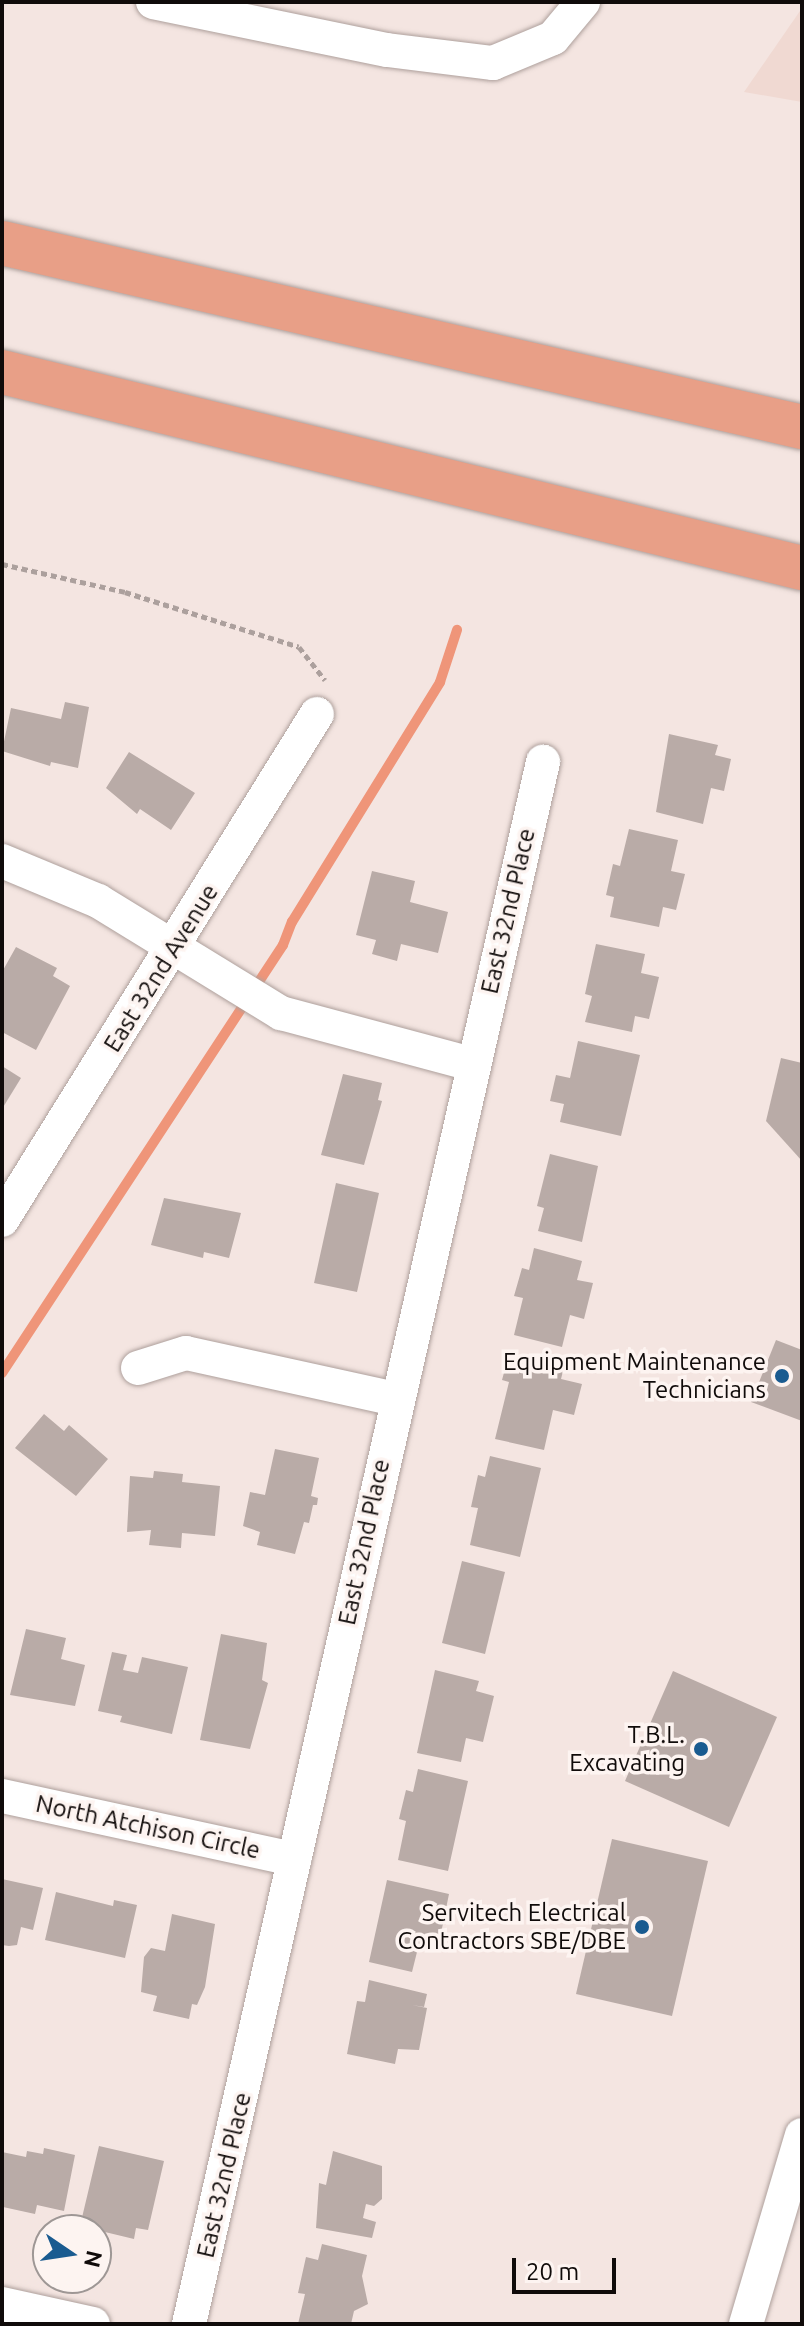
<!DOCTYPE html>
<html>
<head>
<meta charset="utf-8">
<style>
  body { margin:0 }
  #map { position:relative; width:804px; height:2326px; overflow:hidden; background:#f4e5e1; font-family:Ubuntu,sans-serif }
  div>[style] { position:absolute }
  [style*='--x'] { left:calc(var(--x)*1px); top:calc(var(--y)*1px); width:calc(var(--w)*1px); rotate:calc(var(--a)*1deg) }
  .built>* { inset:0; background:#f0d9d2 }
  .stream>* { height:10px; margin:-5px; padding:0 5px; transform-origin:5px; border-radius:5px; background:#ef9579 }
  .building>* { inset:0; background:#b9aba7 }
  .path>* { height:5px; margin-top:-2.5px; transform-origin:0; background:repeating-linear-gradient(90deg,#aca09d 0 6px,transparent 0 10px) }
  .roads { filter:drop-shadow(0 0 2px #aea09c) drop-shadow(0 0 2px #aea09c) }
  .minor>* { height:34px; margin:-17px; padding:0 17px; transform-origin:17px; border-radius:17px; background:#fff }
  .highway>* { height:44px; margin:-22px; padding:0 22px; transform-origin:22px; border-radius:22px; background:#e89f87 }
  .dots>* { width:22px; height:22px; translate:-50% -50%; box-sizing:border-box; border:4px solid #fdf4f1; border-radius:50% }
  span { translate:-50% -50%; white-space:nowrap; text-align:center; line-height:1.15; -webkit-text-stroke:7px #fdf4f1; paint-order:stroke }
  .street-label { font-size:24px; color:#100b0a }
  .poi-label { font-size:24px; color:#100b0a }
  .right { translate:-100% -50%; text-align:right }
  .frame { position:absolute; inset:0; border:4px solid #100b0a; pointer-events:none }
  .north { position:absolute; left:32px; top:2214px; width:80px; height:80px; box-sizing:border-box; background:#fdf4f1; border:2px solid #9e9795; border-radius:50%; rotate:103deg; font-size:22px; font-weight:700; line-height:32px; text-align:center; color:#100b0a }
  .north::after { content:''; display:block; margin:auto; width:28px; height:36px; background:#1a5b90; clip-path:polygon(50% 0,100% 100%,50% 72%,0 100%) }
  .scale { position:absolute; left:512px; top:2258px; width:104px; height:36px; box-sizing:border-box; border:4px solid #100b0a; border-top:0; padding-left:10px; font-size:24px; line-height:28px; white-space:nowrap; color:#100b0a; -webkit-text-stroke:6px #fdf4f1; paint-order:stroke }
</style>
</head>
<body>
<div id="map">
  <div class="built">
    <i style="clip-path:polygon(802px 8px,802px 102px,744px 92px)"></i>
  </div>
  <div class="stream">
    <i style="--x:2;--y:1373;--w:512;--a:-56.71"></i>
    <i style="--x:283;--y:945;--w:25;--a:-69"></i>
    <i style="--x:292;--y:922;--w:282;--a:-58.3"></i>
    <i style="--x:440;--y:682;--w:55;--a:-71.9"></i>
  </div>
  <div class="building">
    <i style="clip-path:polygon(65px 702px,89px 707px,78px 768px,51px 762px,50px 766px,2px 751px,11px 708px,61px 719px)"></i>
    <i style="clip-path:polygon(669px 734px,718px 745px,715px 755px,731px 759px,724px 791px,711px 788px,703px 824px,656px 812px)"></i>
    <i style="clip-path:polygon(129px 752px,195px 793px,171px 830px,140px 809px,137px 814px,106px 788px)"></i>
    <i style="clip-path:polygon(629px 829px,678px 840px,671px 871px,685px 874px,676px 910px,663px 907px,659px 927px,610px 917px,614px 897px,606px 895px,613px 864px,620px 866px)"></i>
    <i style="clip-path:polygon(372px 871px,415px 881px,410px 902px,448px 912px,438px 953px,401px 944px,397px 961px,372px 954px,376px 940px,356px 935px)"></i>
    <i style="clip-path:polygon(596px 944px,645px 954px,641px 973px,659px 977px,649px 1019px,635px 1016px,632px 1032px,585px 1022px,592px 996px,585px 994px)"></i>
    <i style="clip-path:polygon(16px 947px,57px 968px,53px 976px,70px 986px,36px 1050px,2px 1032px,2px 972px)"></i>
    <i style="clip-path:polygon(578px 1041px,640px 1055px,621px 1136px,560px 1122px,564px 1104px,550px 1101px,556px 1075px,570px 1078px)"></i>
    <i style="clip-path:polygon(781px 1058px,802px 1063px,802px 1161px,766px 1121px)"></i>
    <i style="clip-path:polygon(2px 1066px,21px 1078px,2px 1109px)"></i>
    <i style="clip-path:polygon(343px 1074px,382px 1083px,378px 1100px,382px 1101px,364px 1165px,321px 1155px)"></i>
    <i style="clip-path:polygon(550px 1154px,598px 1166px,582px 1242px,538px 1231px,544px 1208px,537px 1206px)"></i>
    <i style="clip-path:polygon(336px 1183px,379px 1193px,357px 1292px,314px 1283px)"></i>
    <i style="clip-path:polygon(164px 1198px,241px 1213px,229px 1258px,204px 1252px,203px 1258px,151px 1245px)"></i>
    <i style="clip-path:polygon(534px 1248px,582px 1261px,577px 1280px,593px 1283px,584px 1319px,570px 1315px,562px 1347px,514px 1335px,523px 1298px,514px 1296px,522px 1268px,529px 1270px)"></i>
    <i style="clip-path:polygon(776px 1340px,802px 1350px,802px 1421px,751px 1402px)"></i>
    <i style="clip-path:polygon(508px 1358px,563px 1371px,561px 1379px,582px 1384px,574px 1415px,553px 1410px,544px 1450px,495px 1439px,509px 1382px,502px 1380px)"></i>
    <i style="clip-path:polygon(44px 1414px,64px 1431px,69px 1425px,108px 1459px,76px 1496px,15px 1448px)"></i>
    <i style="clip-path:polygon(275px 1449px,319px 1458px,311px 1496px,318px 1498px,317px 1505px,313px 1505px,309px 1523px,304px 1522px,295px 1554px,257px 1545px,260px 1532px,243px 1526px,250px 1492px,265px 1495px)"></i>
    <i style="clip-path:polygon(490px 1456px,541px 1468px,520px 1557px,470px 1545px,478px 1508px,471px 1507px,478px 1475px,485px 1477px)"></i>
    <i style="clip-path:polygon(154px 1471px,183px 1474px,182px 1482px,220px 1486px,215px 1536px,182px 1533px,181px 1548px,149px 1545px,151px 1530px,127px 1532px,130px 1476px,153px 1478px)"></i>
    <i style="clip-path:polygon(462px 1561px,505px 1572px,485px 1654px,442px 1643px)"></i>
    <i style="clip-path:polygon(26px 1629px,66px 1638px,61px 1659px,85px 1665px,75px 1706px,10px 1695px)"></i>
    <i style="clip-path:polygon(221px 1634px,267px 1643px,262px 1680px,268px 1683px,250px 1749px,200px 1740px)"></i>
    <i style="clip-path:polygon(112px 1652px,127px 1655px,123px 1670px,138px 1673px,142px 1657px,188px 1667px,172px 1734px,120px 1722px,122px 1716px,98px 1711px)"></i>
    <i style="clip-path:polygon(435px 1670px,479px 1681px,476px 1691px,494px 1696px,483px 1742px,466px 1738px,461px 1762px,417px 1753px)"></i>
    <i style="clip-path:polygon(673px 1671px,777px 1717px,729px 1827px,625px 1781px)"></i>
    <i style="clip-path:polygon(418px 1769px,468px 1781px,448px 1871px,398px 1860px,406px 1821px,399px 1819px,406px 1790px,413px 1792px)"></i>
    <i style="clip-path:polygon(612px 1839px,708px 1861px,672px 2016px,576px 1994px)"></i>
    <i style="clip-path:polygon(2px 1879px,43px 1888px,33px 1930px,21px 1927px,17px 1945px,9px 1946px,2px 1945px)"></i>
    <i style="clip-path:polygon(387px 1880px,449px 1894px,438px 1948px,419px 1944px,412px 1972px,369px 1962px)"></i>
    <i style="clip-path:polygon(56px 1892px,113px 1906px,114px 1900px,137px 1905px,125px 1958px,45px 1940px)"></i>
    <i style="clip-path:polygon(172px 1914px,215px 1924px,205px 1987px,197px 2005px,192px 2004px,189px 2019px,153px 2011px,157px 1996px,141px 1992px,144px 1957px,151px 1948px,165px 1951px)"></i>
    <i style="clip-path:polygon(369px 1980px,427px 1994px,424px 2007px,412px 2005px,427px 2008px,419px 2050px,398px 2049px,395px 2064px,347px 2054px,357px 2001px,365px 2002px)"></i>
    <i style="clip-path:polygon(99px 2146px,164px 2161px,148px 2230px,136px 2228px,134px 2239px,80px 2226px)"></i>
    <i style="clip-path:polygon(44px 2148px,75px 2155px,64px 2211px,37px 2205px,35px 2214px,3px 2207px,2px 2152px,26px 2157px,27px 2151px,43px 2154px)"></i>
    <i style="clip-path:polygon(333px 2151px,382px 2166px,382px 2199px,374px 2206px,366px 2204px,363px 2218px,376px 2222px,372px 2238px,316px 2228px,319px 2183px,326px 2185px)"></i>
    <i style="clip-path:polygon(322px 2244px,367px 2255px,362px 2276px,368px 2304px,354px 2311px,351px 2324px,298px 2324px,305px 2294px,298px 2293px,306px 2257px,318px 2260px)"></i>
  </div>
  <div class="path">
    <i style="--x:2;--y:564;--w:126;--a:12.8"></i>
    <i style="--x:125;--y:592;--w:182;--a:17.5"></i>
    <i style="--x:299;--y:647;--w:42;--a:51.8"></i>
  </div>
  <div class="roads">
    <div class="minor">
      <i style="--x:153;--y:2;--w:239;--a:11.6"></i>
      <i style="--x:387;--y:50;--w:107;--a:7"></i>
      <i style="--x:493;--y:63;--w:65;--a:-22.6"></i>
      <i style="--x:553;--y:38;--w:47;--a:-50.2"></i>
      <i style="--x:2;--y:861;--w:104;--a:22.6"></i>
      <i style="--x:98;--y:901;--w:215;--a:31.5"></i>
      <i style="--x:281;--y:1013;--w:198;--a:15"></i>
      <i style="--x:2;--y:1220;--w:596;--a:-58.1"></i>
      <i style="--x:138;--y:1368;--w:50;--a:-17.4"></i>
      <i style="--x:186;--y:1353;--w:215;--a:12.4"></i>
      <i style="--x:2;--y:1796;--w:299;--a:12.2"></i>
      <i style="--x:2;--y:2304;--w:93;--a:12.4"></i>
      <i style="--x:189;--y:2324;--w:1602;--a:-77.23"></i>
      <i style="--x:746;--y:2324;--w:197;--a:-73.5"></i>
    </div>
    <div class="highway">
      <i style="--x:2;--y:243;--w:821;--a:12.95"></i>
      <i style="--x:2;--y:372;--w:824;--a:13.77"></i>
    </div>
  </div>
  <div class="dots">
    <i style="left:782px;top:1376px;background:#1a5b90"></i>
    <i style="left:701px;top:1749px;background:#1a5b90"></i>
    <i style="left:642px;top:1927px;background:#1a5b90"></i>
  </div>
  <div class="street-label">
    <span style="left:508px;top:911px;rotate:-77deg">East 32nd Place</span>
    <span style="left:161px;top:968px;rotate:-58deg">East 32nd Avenue</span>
    <span style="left:364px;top:1542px;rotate:-78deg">East 32nd Place</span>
    <span style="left:148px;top:1827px;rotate:12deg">North Atchison Circle</span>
    <span style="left:224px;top:2175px;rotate:-77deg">East 32nd Place</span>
  </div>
  <div class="poi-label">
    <span class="right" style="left:766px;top:1376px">Equipment Maintenance<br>Technicians</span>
    <span class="right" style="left:685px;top:1749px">T.B.L.<br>Excavating</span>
    <span class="right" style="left:626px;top:1927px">Servitech Electrical<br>Contractors SBE/DBE</span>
  </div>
  <div class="frame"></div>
  <div class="north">N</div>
  <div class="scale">20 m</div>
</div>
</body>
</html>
